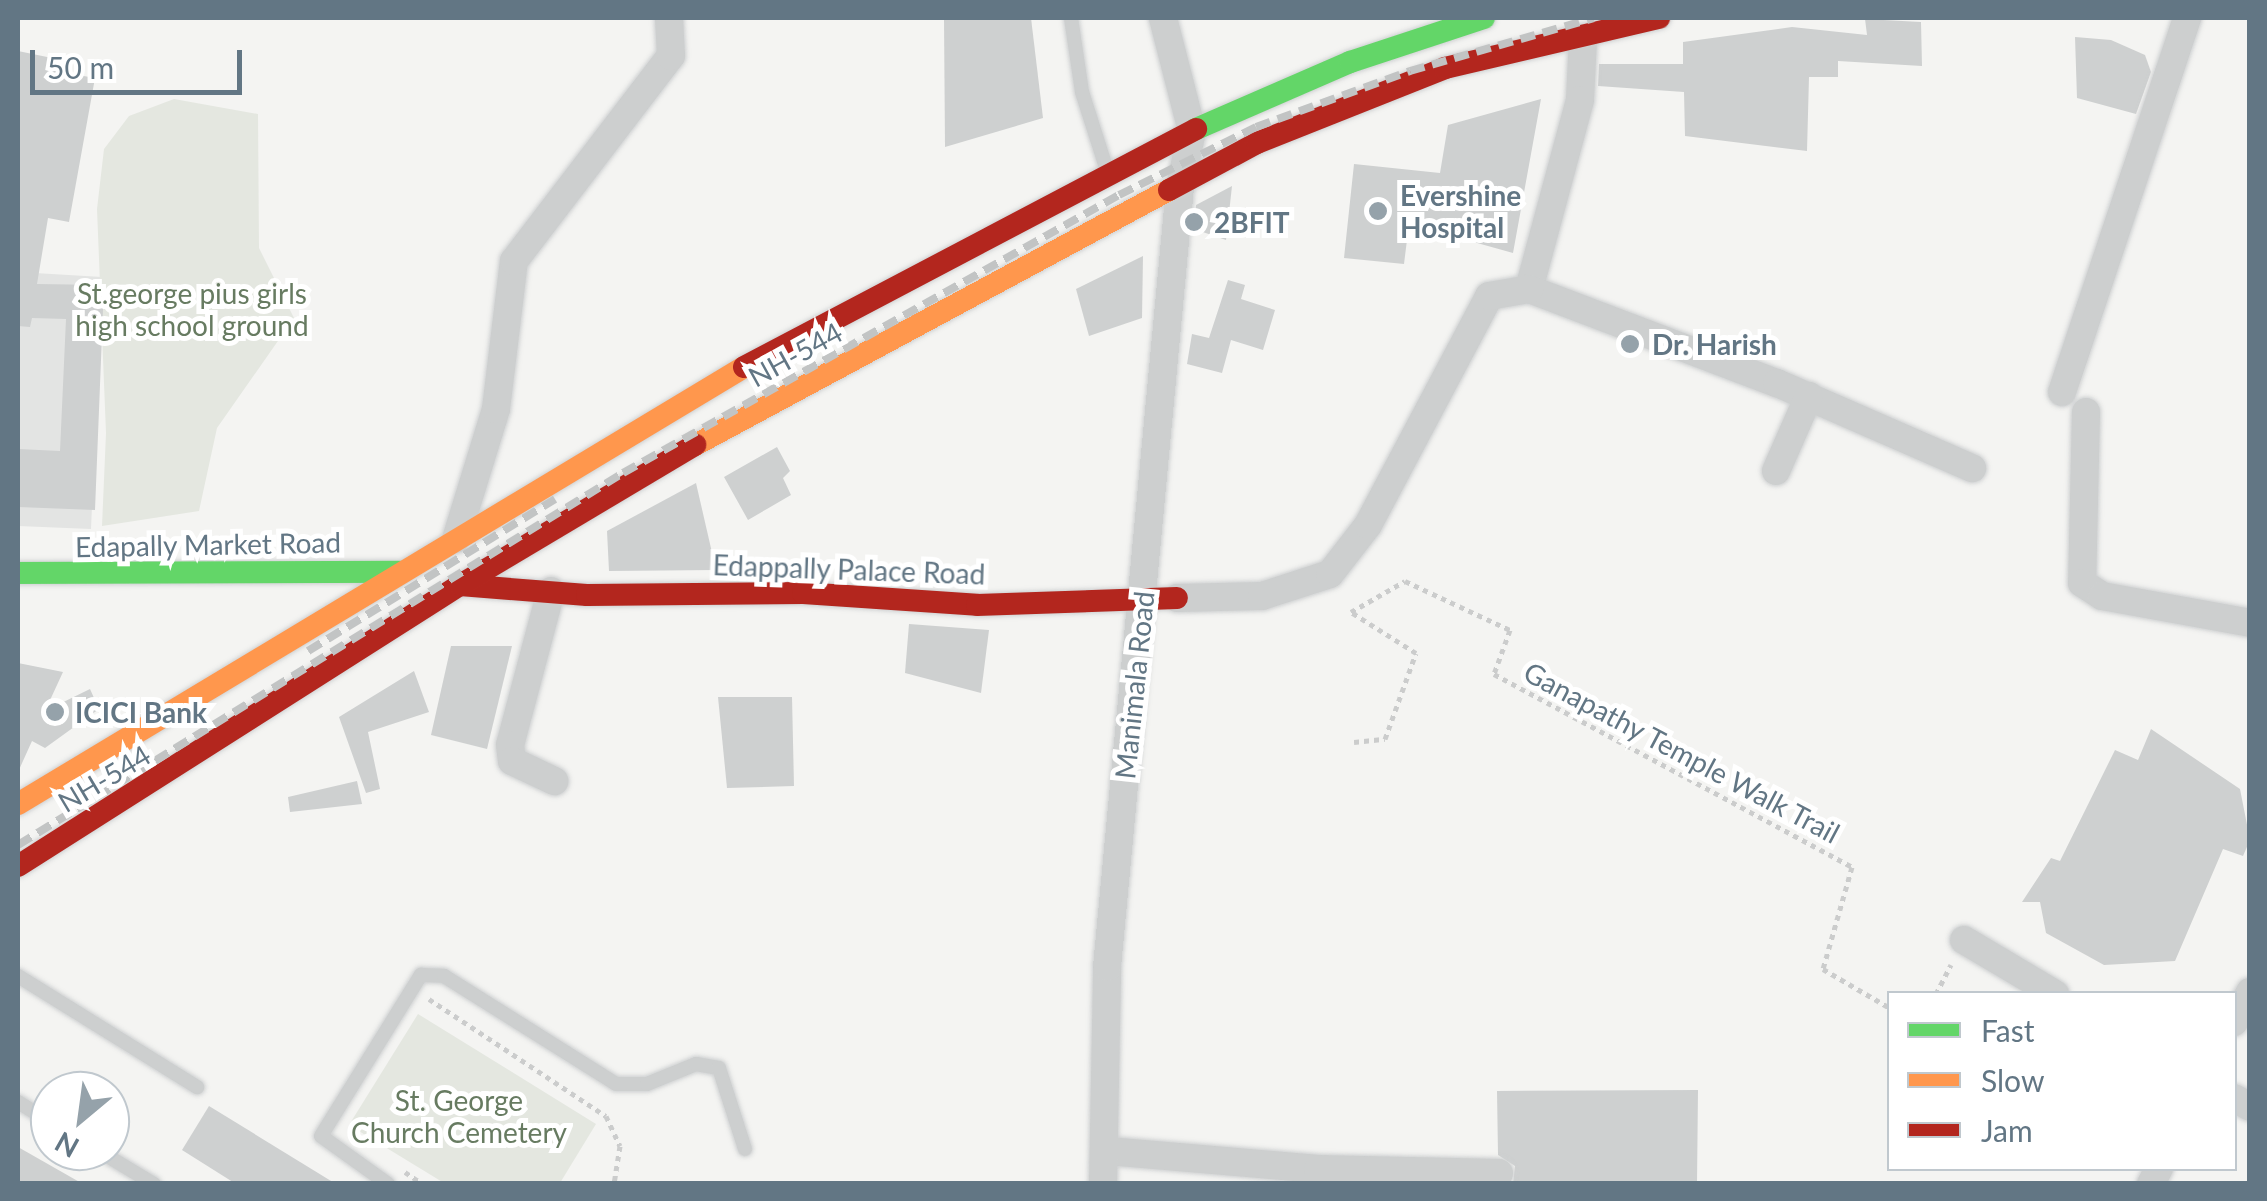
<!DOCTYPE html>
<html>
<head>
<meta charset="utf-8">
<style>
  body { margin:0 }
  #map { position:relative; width:2267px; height:1201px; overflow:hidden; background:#f4f4f2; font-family:Lato,sans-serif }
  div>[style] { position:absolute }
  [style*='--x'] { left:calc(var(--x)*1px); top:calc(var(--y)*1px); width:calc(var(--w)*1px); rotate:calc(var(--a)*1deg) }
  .built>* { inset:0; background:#e3e4e3 }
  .green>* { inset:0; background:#e4e7e0 }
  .building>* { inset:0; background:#ced0d0 }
  .path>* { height:5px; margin-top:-2.5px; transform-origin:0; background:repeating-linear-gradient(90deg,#cbcccc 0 5px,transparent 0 10px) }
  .roads { filter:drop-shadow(0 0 2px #cfd1d2) drop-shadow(0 0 2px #cfd1d2) }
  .lane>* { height:14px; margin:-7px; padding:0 7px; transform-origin:7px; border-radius:7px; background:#cdcfcf }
  .street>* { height:28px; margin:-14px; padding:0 14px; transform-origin:14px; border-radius:14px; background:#cdcfcf }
  .fast>* { height:22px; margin:-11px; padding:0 11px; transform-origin:11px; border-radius:11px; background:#63d668 }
  .slow>* { height:22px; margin:-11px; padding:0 11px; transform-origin:11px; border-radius:11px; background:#ff974d }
  .jam>* { height:22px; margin:-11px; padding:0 11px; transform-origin:11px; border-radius:11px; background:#b3261e }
  .rail>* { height:8px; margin-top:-4px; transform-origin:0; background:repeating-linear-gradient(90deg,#c2c4c4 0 15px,transparent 0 23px) }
  .dots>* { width:28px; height:28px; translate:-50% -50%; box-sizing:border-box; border:5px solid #fff; border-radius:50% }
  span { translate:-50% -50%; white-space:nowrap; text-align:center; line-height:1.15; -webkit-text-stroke:10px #fff; paint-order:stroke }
  .poi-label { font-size:28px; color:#627684; font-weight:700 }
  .left { translate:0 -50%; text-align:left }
  .park-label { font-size:28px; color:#677b61 }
  .street-label { font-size:28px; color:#627684 }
  .frame { position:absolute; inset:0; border:20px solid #627684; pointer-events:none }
  .legend { position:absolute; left:1887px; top:991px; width:350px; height:180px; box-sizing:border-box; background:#fff; border:2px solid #c0c8ce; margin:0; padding:12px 18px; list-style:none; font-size:30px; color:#627684 }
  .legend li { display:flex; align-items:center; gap:20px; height:50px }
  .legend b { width:50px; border:2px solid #c0c8ce }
  .north { position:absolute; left:30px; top:1071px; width:100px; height:100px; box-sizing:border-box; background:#fff; border:2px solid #c0c8ce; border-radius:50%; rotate:209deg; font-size:28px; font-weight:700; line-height:40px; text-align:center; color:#627684 }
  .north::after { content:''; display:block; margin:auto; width:35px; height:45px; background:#95a2aa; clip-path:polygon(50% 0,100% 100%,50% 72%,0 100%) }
  .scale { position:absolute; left:30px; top:50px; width:212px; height:45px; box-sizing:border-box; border:5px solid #627684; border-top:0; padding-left:12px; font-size:30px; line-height:35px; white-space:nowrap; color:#627684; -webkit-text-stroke:8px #fff; paint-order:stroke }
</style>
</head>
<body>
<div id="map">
  <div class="built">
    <i style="clip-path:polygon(18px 272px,102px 277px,91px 529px,18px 526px)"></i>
  </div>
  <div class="green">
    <i style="clip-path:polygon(174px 99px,258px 114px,259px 248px,294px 318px,217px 428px,199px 511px,102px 526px,106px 433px,97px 209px,104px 149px,129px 116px)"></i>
    <i style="clip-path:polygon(418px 1014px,596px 1124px,560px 1183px,444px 1183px,349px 1125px)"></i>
  </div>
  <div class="building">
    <i style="clip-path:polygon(944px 18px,1031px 18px,1043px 118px,945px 147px)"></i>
    <i style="clip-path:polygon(1865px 19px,1921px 22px,1922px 66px,1838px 61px,1838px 77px,1809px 77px,1807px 151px,1685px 136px,1684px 92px,1598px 86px,1599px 64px,1683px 64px,1683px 42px,1792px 27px,1867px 35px)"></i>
    <i style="clip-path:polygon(2075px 37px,2111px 40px,2145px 55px,2151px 72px,2136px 114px,2077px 98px)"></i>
    <i style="clip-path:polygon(18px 51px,52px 58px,50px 70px,95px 78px,69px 222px,48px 218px,37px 284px,104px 285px,95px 510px,18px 507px,18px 449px,60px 451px,66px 319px,32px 318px,30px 327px,18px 326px)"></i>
    <i style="clip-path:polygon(1541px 99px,1513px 253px,1409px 224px,1404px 264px,1344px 258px,1354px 164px,1440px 173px,1448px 125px)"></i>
    <i style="clip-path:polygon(1232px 186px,1226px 240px,1194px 229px,1196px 205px)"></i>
    <i style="clip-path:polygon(1143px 256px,1142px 318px,1089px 336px,1076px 289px)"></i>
    <i style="clip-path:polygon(1228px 280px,1245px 285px,1241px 299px,1275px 310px,1263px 350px,1231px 340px,1222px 373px,1187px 364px,1192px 334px,1209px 338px)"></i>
    <i style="clip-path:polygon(777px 447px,790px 471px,783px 478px,791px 495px,748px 520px,724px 477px)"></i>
    <i style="clip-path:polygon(696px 483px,716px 570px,609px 571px,607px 531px)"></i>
    <i style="clip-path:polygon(909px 624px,989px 630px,981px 693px,905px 673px)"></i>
    <i style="clip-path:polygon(451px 646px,512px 646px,487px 749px,431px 735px)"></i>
    <i style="clip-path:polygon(18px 663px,63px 672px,45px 711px,90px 689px,99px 709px,45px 748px,32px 741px,18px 772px)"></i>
    <i style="clip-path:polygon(414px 671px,429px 712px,368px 732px,380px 789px,366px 793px,339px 717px)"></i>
    <i style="clip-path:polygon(718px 697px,792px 697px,794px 786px,727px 788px)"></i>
    <i style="clip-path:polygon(2151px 729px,2240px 789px,2250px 840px,2243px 856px,2223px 849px,2175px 961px,2104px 965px,2046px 933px,2040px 902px,2022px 902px,2051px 858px,2060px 861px,2115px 750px,2138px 760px)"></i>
    <i style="clip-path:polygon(357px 781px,362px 804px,290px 812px,288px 797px)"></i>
    <i style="clip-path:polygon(1698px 1090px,1697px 1184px,1513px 1184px,1515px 1166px,1498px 1155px,1497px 1091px)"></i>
    <i style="clip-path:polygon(209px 1106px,336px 1184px,236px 1184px,182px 1150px)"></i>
    <i style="clip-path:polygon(18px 1147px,83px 1184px,18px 1184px)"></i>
  </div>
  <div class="path">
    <i style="--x:1354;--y:742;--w:31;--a:-6"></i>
    <i style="--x:1385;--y:739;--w:91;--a:-70.2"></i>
    <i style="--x:1416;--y:653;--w:77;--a:-147.8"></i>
    <i style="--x:1351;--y:612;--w:62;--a:-29.9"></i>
    <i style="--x:1405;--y:581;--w:116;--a:25"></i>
    <i style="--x:1510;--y:630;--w:47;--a:110"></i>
    <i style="--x:1494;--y:674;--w:407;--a:28.3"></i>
    <i style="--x:1852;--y:867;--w:106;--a:105.9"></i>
    <i style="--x:1823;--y:969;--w:78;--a:30.2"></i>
    <i style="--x:1936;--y:994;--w:33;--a:-63"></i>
    <i style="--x:429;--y:999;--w:212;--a:33.5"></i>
    <i style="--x:606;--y:1116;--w:33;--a:65"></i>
    <i style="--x:620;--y:1146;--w:36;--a:99"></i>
    <i style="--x:405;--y:1172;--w:22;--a:34"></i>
  </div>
  <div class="roads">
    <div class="lane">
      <i style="--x:1071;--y:18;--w:75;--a:81.5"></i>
      <i style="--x:1082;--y:92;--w:79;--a:72.3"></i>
      <i style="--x:18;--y:976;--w:211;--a:31.8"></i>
      <i style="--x:18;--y:1102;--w:38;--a:32"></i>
      <i style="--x:99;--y:1151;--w:64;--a:31"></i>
      <i style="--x:388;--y:1184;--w:82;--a:-144.4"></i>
      <i style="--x:321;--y:1136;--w:190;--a:-58.2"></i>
      <i style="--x:421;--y:975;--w:23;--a:2"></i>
      <i style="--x:444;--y:976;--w:203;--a:32.1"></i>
      <i style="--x:616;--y:1084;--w:31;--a:0"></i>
      <i style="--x:647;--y:1084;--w:53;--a:-22.2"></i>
      <i style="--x:696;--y:1064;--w:23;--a:10"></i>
      <i style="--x:719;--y:1068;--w:85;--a:72.2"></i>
    </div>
    <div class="street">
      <i style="--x:1583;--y:38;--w:62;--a:92.8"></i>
      <i style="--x:1580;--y:100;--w:196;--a:105.1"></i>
      <i style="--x:1529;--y:289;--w:265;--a:20.8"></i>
      <i style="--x:1777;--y:383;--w:213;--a:23.6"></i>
      <i style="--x:2062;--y:392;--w:394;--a:-71.5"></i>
      <i style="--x:2086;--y:412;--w:171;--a:91.3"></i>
      <i style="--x:2082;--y:583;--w:24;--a:33"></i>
      <i style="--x:2102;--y:596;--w:150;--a:10.3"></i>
      <i style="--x:1776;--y:471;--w:82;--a:-66.3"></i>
      <i style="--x:456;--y:539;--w:136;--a:-72.9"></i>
      <i style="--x:496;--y:409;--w:149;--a:-83.1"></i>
      <i style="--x:514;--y:261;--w:258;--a:-52.6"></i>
      <i style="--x:671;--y:56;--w:38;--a:-93"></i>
      <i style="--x:551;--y:591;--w:159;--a:104.9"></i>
      <i style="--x:510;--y:745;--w:16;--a:83"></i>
      <i style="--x:512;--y:761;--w:47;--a:25.5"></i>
      <i style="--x:1177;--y:598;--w:85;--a:-1.3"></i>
      <i style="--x:1262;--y:596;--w:71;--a:-17.9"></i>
      <i style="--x:1330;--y:574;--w:62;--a:-52.2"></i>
      <i style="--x:1368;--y:525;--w:259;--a:-62.1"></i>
      <i style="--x:1489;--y:296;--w:41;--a:-9.9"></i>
      <i style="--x:1964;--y:940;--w:106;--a:30.7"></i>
      <i style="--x:2234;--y:1022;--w:34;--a:-62"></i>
      <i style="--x:2234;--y:1098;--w:18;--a:29"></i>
      <i style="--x:1108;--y:1151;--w:211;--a:4.9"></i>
      <i style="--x:1318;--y:1169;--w:181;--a:1.3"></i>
      <i style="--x:1103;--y:1184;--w:217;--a:-88.9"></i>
      <i style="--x:1107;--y:967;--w:783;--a:-84.65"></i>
      <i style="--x:1180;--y:187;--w:57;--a:-77.9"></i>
      <i style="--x:1192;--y:131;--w:117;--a:-104.4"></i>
      <i style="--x:2151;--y:1184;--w:18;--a:-63"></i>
    </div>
    <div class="fast">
      <i style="--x:1196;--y:129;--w:168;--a:-23.5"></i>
      <i style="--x:1350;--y:62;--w:141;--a:-18.2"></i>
      <i style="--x:18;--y:573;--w:381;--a:-0.2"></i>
    </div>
    <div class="slow">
      <i style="--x:695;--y:445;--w:538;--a:-28.28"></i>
      <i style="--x:18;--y:804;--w:847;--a:-31.04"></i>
    </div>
    <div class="jam">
      <i style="--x:1169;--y:190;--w:100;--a:-28.1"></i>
      <i style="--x:1257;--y:143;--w:202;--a:-21.7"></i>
      <i style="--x:1445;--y:68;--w:220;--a:-13.2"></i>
      <i style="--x:744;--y:367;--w:511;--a:-27.77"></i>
      <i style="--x:460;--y:585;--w:127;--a:4.5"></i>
      <i style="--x:587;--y:595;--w:216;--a:-0.5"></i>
      <i style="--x:803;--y:593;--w:174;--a:3.9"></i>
      <i style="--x:977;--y:605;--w:200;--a:-2"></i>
      <i style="--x:18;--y:866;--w:524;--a:-32.45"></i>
      <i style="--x:460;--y:585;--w:274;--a:-30.8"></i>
    </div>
  </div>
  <div class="rail">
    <i style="--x:308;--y:651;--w:290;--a:-31.6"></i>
    <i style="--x:18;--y:845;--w:710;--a:-31.59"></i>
    <i style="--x:623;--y:473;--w:569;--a:-29.27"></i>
    <i style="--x:1119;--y:195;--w:153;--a:-26.4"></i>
    <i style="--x:1256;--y:127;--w:164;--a:-20"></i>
    <i style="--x:1410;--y:71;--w:191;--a:-16.1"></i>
  </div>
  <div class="dots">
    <i style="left:1378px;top:211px;background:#95a2aa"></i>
    <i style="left:1194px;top:222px;background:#95a2aa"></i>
    <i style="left:1630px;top:344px;background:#95a2aa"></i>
    <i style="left:55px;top:712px;background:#95a2aa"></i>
  </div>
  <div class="poi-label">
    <span class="left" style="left:1400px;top:211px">Evershine<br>Hospital</span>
    <span class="left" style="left:1214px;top:222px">2BFIT</span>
    <span class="left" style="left:1652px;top:344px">Dr. Harish</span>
    <span class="left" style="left:75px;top:712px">ICICI Bank</span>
  </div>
  <div class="park-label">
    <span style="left:192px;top:309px">St.george pius girls<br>high school ground</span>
    <span style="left:459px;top:1116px">St. George<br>Church Cemetery</span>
  </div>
  <div class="street-label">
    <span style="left:795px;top:354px;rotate:-29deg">NH-544</span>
    <span style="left:208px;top:544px;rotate:-1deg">Edapally Market Road</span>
    <span style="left:849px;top:569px;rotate:2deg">Edappally Palace Road</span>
    <span style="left:1134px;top:685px;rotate:-84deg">Manimala Road</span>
    <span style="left:1682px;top:752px;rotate:28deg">Ganapathy Temple Walk Trail</span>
    <span style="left:104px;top:778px;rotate:-31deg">NH-544</span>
  </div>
  <div class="frame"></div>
  <ul class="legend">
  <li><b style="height:12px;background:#63d668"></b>Fast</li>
  <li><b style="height:12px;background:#ff974d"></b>Slow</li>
  <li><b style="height:12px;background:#b3261e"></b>Jam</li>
  </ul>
  <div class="north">N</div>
  <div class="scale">50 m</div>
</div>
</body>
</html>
